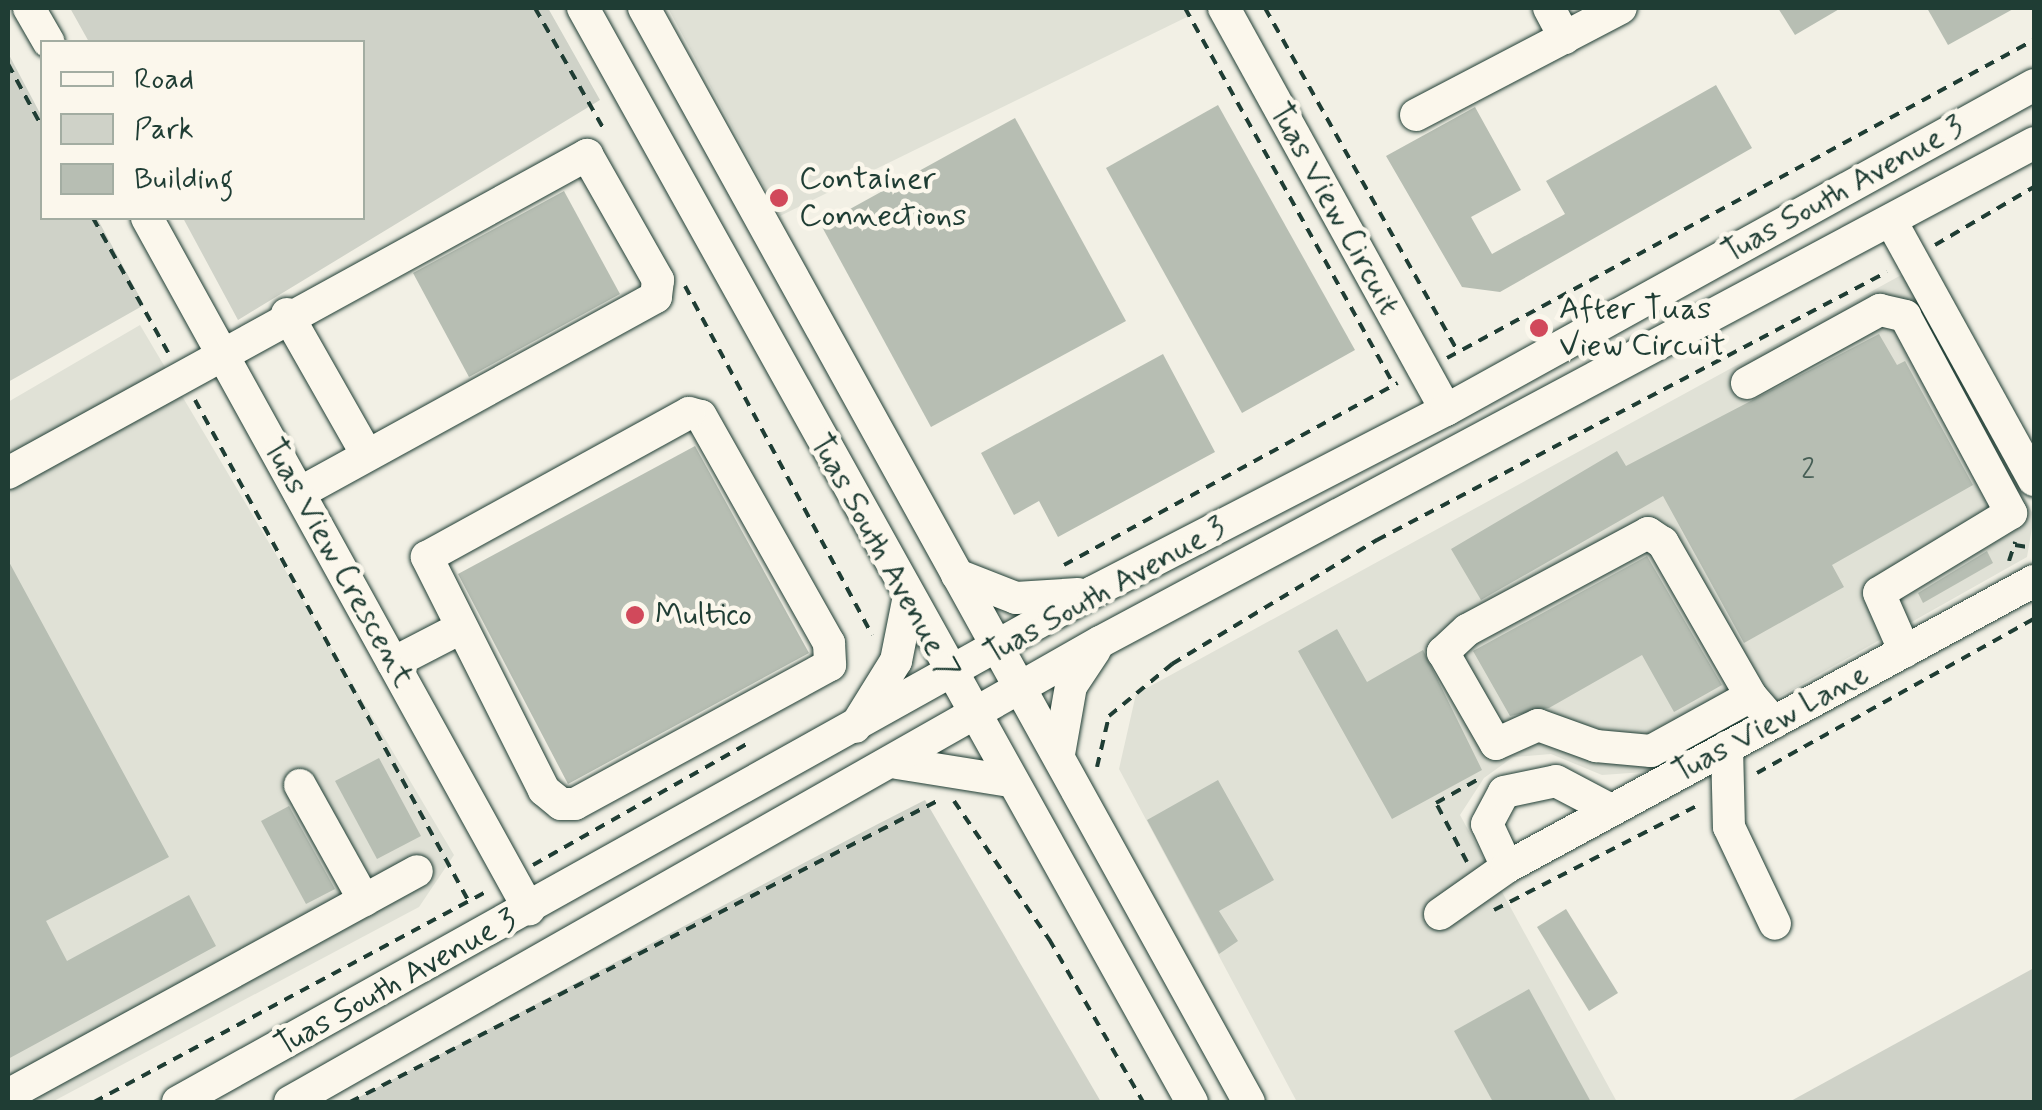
<!DOCTYPE html>
<html>
<head>
<meta charset="utf-8">
<style>
  body { margin:0 }
  #map { position:relative; width:2042px; height:1110px; overflow:hidden; background:#f2f0e5; font-family:Mynerve,sans-serif }
  div>[style] { position:absolute }
  [style*='--x'] { left:calc(var(--x)*1px); top:calc(var(--y)*1px); width:calc(var(--w)*1px); rotate:calc(var(--a)*1deg) }
  .built>* { inset:0; background:#e0e1d6 }
  .green>* { inset:0; background:#cfd2c8 }
  .building>* { inset:0; background:#b7beb3 }
  .path>* { height:4px; margin-top:-2px; transform-origin:0; background:repeating-linear-gradient(90deg,#1f3d34 0 10px,transparent 0 18px) }
  .roads { filter:drop-shadow(0 0 2px #1f3d34) drop-shadow(0 0 2px #1f3d34) }
  .minor>* { height:32px; margin:-16px; padding:0 16px; transform-origin:16px; border-radius:16px; background:#fbf7ec }
  .dots>* { width:28px; height:28px; translate:-50% -50%; box-sizing:border-box; border:5px solid #fbf7ec; border-radius:50% }
  span { translate:-50% -50%; white-space:nowrap; text-align:center; line-height:1.15; -webkit-text-stroke:9px #fbf7ec; paint-order:stroke }
  .number-label { font-size:28px; color:#455d54 }
  .number-label span { -webkit-text-stroke-width:0 }
  .poi-label { font-size:32px; color:#1f3d34 }
  .left { translate:0 -50%; text-align:left }
  .street-label { font-size:32px; color:#1f3d34 }
  .frame { position:absolute; inset:0; border:10px solid #1f3d34; pointer-events:none }
  .legend { position:absolute; left:40px; top:40px; width:325px; height:180px; box-sizing:border-box; background:#fbf7ec; border:2px solid #a3ada2; margin:0; padding:12px 18px; list-style:none; font-size:30px; color:#1f3d34 }
  .legend li { display:flex; align-items:center; gap:20px; height:50px }
  .legend b { width:50px; border:2px solid #a3ada2 }
</style>
</head>
<body>
<div id="map">
  <div class="built">
    <i style="clip-path:polygon(668px 8px,1185px 8px,1189px 16px,780px 216px)"></i>
    <i style="clip-path:polygon(1905px 273px,2034px 516px,2027px 557px,1645px 772px,1602px 775px,1551px 754px,1513px 757px,1484px 778px,1460px 815px,1617px 1102px,1297px 1102px,1119px 769px,1136px 694px)"></i>
    <i style="clip-path:polygon(140px 325px,454px 855px,419px 907px,52px 1102px,8px 1102px,8px 402px)"></i>
  </div>
  <div class="green">
    <i style="clip-path:polygon(70px 8px,548px 8px,600px 100px,238px 320px,183px 218px,362px 218px,362px 42px,89px 42px)"></i>
    <i style="clip-path:polygon(8px 53px,42px 117px,42px 218px,97px 218px,144px 305px,8px 382px)"></i>
    <i style="clip-path:polygon(925px 800px,1101px 1102px,350px 1102px,876px 825px)"></i>
    <i style="clip-path:polygon(2034px 968px,2034px 1102px,1789px 1102px)"></i>
  </div>
  <div class="building">
    <i style="clip-path:polygon(1778px 8px,1841px 8px,1795px 35px)"></i>
    <i style="clip-path:polygon(1927px 8px,2015px 8px,1948px 45px)"></i>
    <i style="clip-path:polygon(1716px 85px,1752px 148px,1500px 292px,1462px 287px,1386px 156px,1475px 107px,1521px 190px,1471px 217px,1492px 254px,1565px 214px,1546px 181px)"></i>
    <i style="clip-path:polygon(1218px 105px,1355px 350px,1242px 413px,1106px 168px)"></i>
    <i style="clip-path:polygon(1015px 118px,1126px 321px,931px 427px,821px 225px)"></i>
    <i style="clip-path:polygon(564px 191px,620px 294px,469px 377px,413px 273px)"></i>
    <i style="clip-path:polygon(1879px 334px,1897px 365px,1905px 361px,1973px 485px,1832px 565px,1844px 587px,1744px 643px,1663px 496px,1481px 600px,1451px 549px,1617px 451px,1626px 466px)"></i>
    <i style="clip-path:polygon(1163px 354px,1215px 452px,1058px 537px,1039px 501px,1014px 515px,981px 453px)"></i>
    <i style="clip-path:polygon(695px 446px,809px 653px,568px 784px,458px 574px)"></i>
    <i style="clip-path:polygon(1987px 551px,1993px 563px,1923px 603px,1918px 593px)"></i>
    <i style="clip-path:polygon(1647px 556px,1722px 685px,1674px 712px,1642px 655px,1549px 708px,1510px 716px,1473px 651px)"></i>
    <i style="clip-path:polygon(8px 560px,169px 857px,46px 921px,67px 961px,189px 895px,216px 946px,8px 1059px)"></i>
    <i style="clip-path:polygon(1337px 629px,1367px 682px,1423px 650px,1482px 770px,1392px 819px,1298px 651px)"></i>
    <i style="clip-path:polygon(379px 758px,421px 836px,377px 859px,335px 781px)"></i>
    <i style="clip-path:polygon(1218px 780px,1274px 880px,1219px 911px,1238px 941px,1219px 954px,1147px 820px)"></i>
    <i style="clip-path:polygon(289px 806px,335px 889px,306px 904px,261px 821px)"></i>
    <i style="clip-path:polygon(1566px 909px,1618px 993px,1589px 1011px,1537px 927px)"></i>
    <i style="clip-path:polygon(1529px 989px,1591px 1102px,1493px 1102px,1454px 1031px)"></i>
  </div>
  <div class="path">
    <i style="--x:535;--y:8;--w:142;--a:60.4"></i>
    <i style="--x:1185;--y:8;--w:431;--a:61"></i>
    <i style="--x:1265;--y:8;--w:394;--a:60.7"></i>
    <i style="--x:8;--y:64;--w:72;--a:61.6"></i>
    <i style="--x:93;--y:218;--w:154;--a:60.8"></i>
    <i style="--x:1935;--y:245;--w:115;--a:-30.4"></i>
    <i style="--x:685;--y:286;--w:396;--a:61.8"></i>
    <i style="--x:1447;--y:358;--w:668;--a:-28.45"></i>
    <i style="--x:195;--y:400;--w:570;--a:61.37"></i>
    <i style="--x:2015;--y:545;--w:19;--a:9"></i>
    <i style="--x:2009;--y:561;--w:20;--a:-72"></i>
    <i style="--x:1064;--y:565;--w:380;--a:-28.6"></i>
    <i style="--x:1097;--y:767;--w:52;--a:-76.8"></i>
    <i style="--x:1109;--y:716;--w:82;--a:-39.5"></i>
    <i style="--x:1172;--y:664;--w:240;--a:-31.2"></i>
    <i style="--x:1377;--y:540;--w:576;--a:-27.72"></i>
    <i style="--x:1757;--y:773;--w:317;--a:-29.1"></i>
    <i style="--x:954;--y:801;--w:168;--a:55.5"></i>
    <i style="--x:1049;--y:939;--w:188;--a:60"></i>
    <i style="--x:1467;--y:862;--w:67;--a:-117.7"></i>
    <i style="--x:1436;--y:803;--w:49;--a:-29.2"></i>
    <i style="--x:533;--y:865;--w:246;--a:-29.5"></i>
    <i style="--x:1494;--y:910;--w:232;--a:-27.2"></i>
    <i style="--x:94;--y:1102;--w:445;--a:-28.2"></i>
    <i style="--x:350;--y:1102;--w:664;--a:-27.14"></i>
  </div>
  <div class="roads">
    <div class="minor">
      <i style="--x:29;--y:8;--w:39;--a:60"></i>
      <i style="--x:583;--y:8;--w:1252;--a:60.9"></i>
      <i style="--x:644;--y:8;--w:1250;--a:61.06"></i>
      <i style="--x:1224;--y:8;--w:459;--a:61.1"></i>
      <i style="--x:1549;--y:8;--w:34;--a:62"></i>
      <i style="--x:1416;--y:115;--w:231;--a:-27.6"></i>
      <i style="--x:147;--y:218;--w:790;--a:61.07"></i>
      <i style="--x:1891;--y:221;--w:296;--a:61.1"></i>
      <i style="--x:287;--y:314;--w:162;--a:60.4"></i>
      <i style="--x:1747;--y:383;--w:152;--a:-28.8"></i>
      <i style="--x:1880;--y:310;--w:26;--a:13"></i>
      <i style="--x:1905;--y:316;--w:224;--a:61.7"></i>
      <i style="--x:2011;--y:513;--w:154;--a:148.8"></i>
      <i style="--x:1879;--y:593;--w:64;--a:66.2"></i>
      <i style="--x:689;--y:413;--w:12;--a:14"></i>
      <i style="--x:701;--y:416;--w:261;--a:60.6"></i>
      <i style="--x:829;--y:643;--w:22;--a:87"></i>
      <i style="--x:830;--y:665;--w:290;--a:151.4"></i>
      <i style="--x:575;--y:804;--w:14;--a:180"></i>
      <i style="--x:561;--y:804;--w:22;--a:-141"></i>
      <i style="--x:544;--y:790;--w:261;--a:-116.7"></i>
      <i style="--x:427;--y:557;--w:299;--a:-28.8"></i>
      <i style="--x:8;--y:473;--w:661;--a:-28.78"></i>
      <i style="--x:587;--y:155;--w:144;--a:60.4"></i>
      <i style="--x:658;--y:280;--w:17;--a:97"></i>
      <i style="--x:656;--y:297;--w:407;--a:151.2"></i>
      <i style="--x:957;--y:575;--w:63;--a:21.3"></i>
      <i style="--x:1016;--y:598;--w:62;--a:-3.7"></i>
      <i style="--x:393;--y:663;--w:74;--a:-27.3"></i>
      <i style="--x:1751;--y:696;--w:177;--a:-119.9"></i>
      <i style="--x:1663;--y:543;--w:18;--a:-146"></i>
      <i style="--x:1648;--y:533;--w:205;--a:151.8"></i>
      <i style="--x:1467;--y:630;--w:33;--a:137"></i>
      <i style="--x:1443;--y:652;--w:106;--a:60.1"></i>
      <i style="--x:1496;--y:744;--w:46;--a:-24.3"></i>
      <i style="--x:1538;--y:725;--w:62;--a:19.9"></i>
      <i style="--x:1596;--y:746;--w:55;--a:5.2"></i>
      <i style="--x:1651;--y:751;--w:114;--a:-28.8"></i>
      <i style="--x:1751;--y:696;--w:35;--a:49"></i>
      <i style="--x:855;--y:727;--w:78;--a:-58.2"></i>
      <i style="--x:896;--y:661;--w:61;--a:-78.7"></i>
      <i style="--x:1727;--y:747;--w:80;--a:88.6"></i>
      <i style="--x:1729;--y:827;--w:107;--a:64.6"></i>
      <i style="--x:1059;--y:754;--w:69;--a:-80"></i>
      <i style="--x:1071;--y:686;--w:43;--a:-56.3"></i>
      <i style="--x:897;--y:763;--w:114;--a:9.1"></i>
      <i style="--x:300;--y:785;--w:132;--a:60.9"></i>
      <i style="--x:1507;--y:867;--w:47;--a:-114.9"></i>
      <i style="--x:1487;--y:824;--w:36;--a:-62"></i>
      <i style="--x:1504;--y:792;--w:53;--a:-11.9"></i>
      <i style="--x:1556;--y:781;--w:62;--a:27.8"></i>
      <i style="--x:1440;--y:914;--w:82;--a:-35"></i>
      <i style="--x:1507;--y:867;--w:600;--a:-28.49"></i>
      <i style="--x:8;--y:1095;--w:466;--a:-28.7"></i>
      <i style="--x:178;--y:1102;--w:1048;--a:-29.13"></i>
      <i style="--x:1093;--y:592;--w:397;--a:-27.3"></i>
      <i style="--x:1446;--y:410;--w:672;--a:-28.93"></i>
      <i style="--x:290;--y:1102;--w:932;--a:-29.59"></i>
      <i style="--x:1100;--y:642;--w:1059;--a:-28.11"></i>
    </div>
  </div>
  <div class="dots">
    <i style="left:779px;top:198px;background:#d1495b"></i>
    <i style="left:1539px;top:328px;background:#d1495b"></i>
    <i style="left:635px;top:615px;background:#d1495b"></i>
  </div>
  <div class="number-label">
    <span style="left:1808px;top:471px">2</span>
  </div>
  <div class="poi-label">
    <span class="left" style="left:799px;top:198px">Container<br>Connections</span>
    <span class="left" style="left:1559px;top:328px">After Tuas<br>View Circuit</span>
    <span class="left" style="left:655px;top:615px">Multico</span>
  </div>
  <div class="street-label">
    <span style="left:1843px;top:190px;rotate:-29deg">Tuas South Avenue 3</span>
    <span style="left:1334px;top:209px;rotate:61deg">Tuas View Circuit</span>
    <span style="left:884px;top:557px;rotate:61deg">Tuas South Avenue 7</span>
    <span style="left:338px;top:563px;rotate:61deg">Tuas View Crescent</span>
    <span style="left:1105px;top:591px;rotate:-29deg">Tuas South Avenue 3</span>
    <span style="left:1771px;top:724px;rotate:-28deg">Tuas View Lane</span>
    <span style="left:396px;top:983px;rotate:-29deg">Tuas South Avenue 3</span>
  </div>
  <div class="frame"></div>
  <ul class="legend">
  <li><b style="height:12px;background:#fbf7ec"></b>Road</li>
  <li><b style="height:28px;background:#cfd2c8"></b>Park</li>
  <li><b style="height:28px;background:#b7beb3"></b>Building</li>
  </ul>
</div>
</body>
</html>
